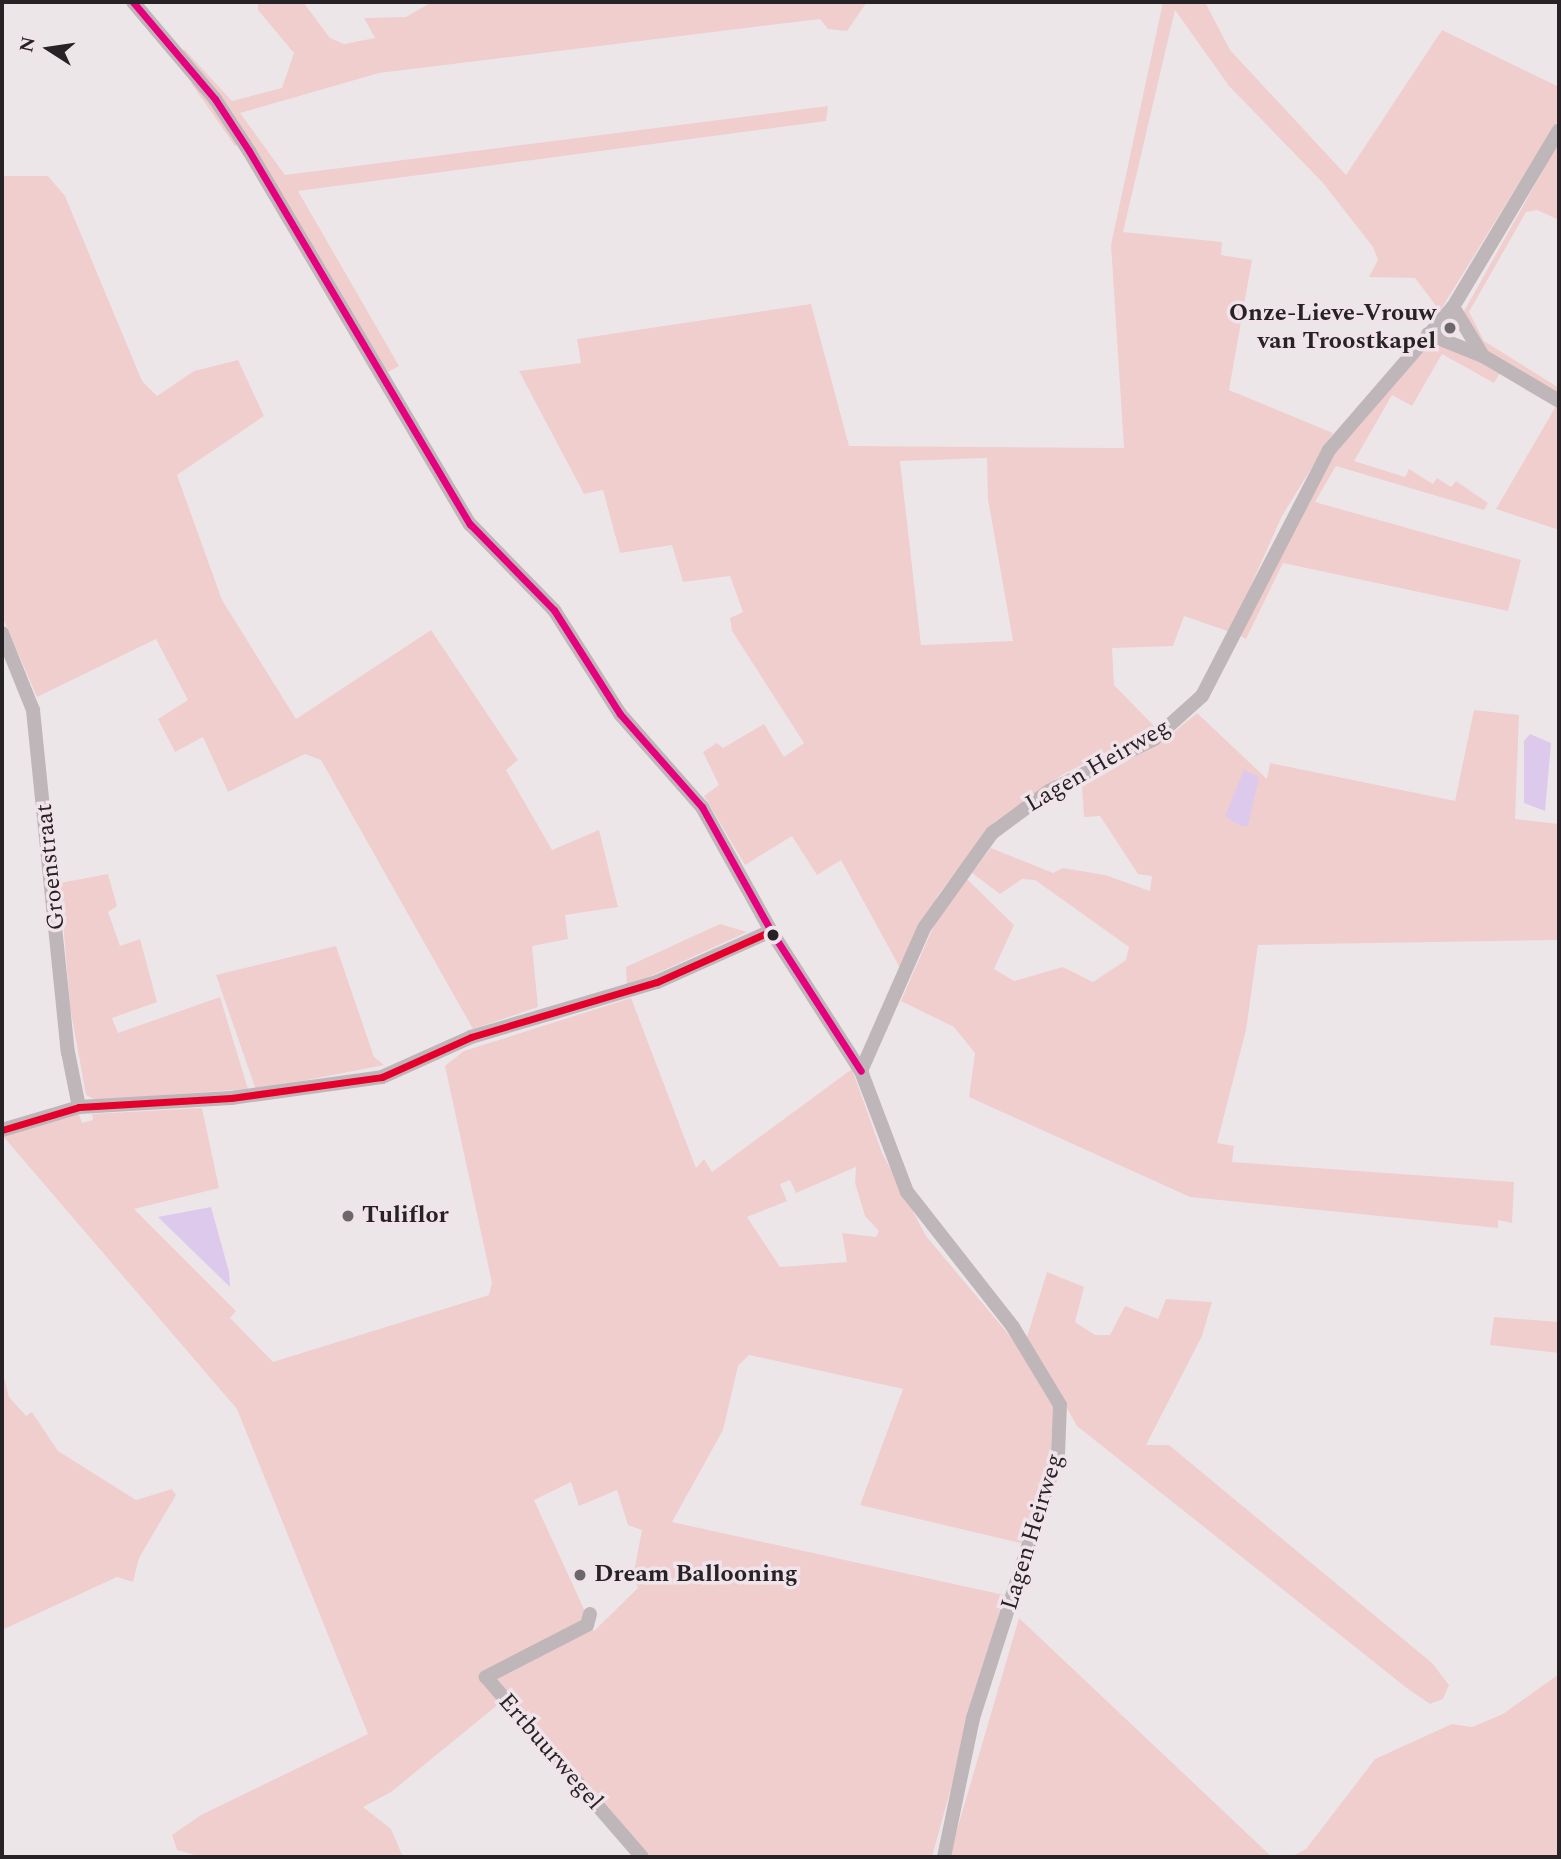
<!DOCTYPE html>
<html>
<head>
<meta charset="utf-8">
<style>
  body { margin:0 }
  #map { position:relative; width:1561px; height:1859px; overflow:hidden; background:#ede6e9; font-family:Spectral,serif }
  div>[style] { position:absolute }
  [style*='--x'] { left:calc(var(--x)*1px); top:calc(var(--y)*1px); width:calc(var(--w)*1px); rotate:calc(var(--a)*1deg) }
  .green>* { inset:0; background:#f0cece }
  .water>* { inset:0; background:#dcc9ec }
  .minor>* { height:14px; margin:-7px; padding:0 7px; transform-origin:7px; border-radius:7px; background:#bfb6b9 }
  .bus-1>* { height:7px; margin:-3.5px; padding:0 3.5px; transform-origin:3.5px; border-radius:3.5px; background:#e5007d }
  .bus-2>* { height:7px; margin:-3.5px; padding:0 3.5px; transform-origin:3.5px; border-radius:3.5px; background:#e4002b }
  .dots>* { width:19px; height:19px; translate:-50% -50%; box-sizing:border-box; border:4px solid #f0e3e9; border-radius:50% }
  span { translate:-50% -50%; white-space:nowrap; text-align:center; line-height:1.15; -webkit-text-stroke:7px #f0e3e9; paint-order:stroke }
  .poi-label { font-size:24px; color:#272225; font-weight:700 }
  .right { translate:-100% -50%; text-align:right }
  .left { translate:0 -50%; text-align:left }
  .street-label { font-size:24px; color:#272225 }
  .frame { position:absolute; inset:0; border:4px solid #272225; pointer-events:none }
  .north { position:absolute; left:14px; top:14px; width:70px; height:70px; -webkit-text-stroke:5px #f0e3e9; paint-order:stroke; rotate:282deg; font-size:19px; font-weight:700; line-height:28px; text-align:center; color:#272225 }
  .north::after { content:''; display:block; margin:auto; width:24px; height:32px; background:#272225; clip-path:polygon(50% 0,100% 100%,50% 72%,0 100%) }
</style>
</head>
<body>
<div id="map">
  <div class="green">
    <i style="clip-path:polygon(258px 2px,303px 2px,330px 38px,344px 44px,375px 38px,364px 18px,406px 17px,432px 2px,867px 2px,847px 31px,828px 29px,820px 19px,379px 73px,240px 113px,285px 175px,828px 106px,826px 121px,298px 191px,399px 366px,388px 372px,263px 165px,245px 139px,235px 146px,191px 83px,201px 75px,180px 53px,184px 49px,232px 101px,282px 88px,294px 53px,258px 10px)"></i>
    <i style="clip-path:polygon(evenodd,1163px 2px,1205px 2px,1230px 50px,1346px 175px,1442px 30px,1559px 87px,1559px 118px,1440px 311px,1415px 278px,1369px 277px,1378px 260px,1373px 247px,1323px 183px,1229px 86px,1175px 10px,1123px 232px,1222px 242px,1221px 255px,1252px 260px,1229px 390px,1333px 433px,1282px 516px,1230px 632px,1184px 616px,1173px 646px,1112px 648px,1114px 685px,1155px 727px,1062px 775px,994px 822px,938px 895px,900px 968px,841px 860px,817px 875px,792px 836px,745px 865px,704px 796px,719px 785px,703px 752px,717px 743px,723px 748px,764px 724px,784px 757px,804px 743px,732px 631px,730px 618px,743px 612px,730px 576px,683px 582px,672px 545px,620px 553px,603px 490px,584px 494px,519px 371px,581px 363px,577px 339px,811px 304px,849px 446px,1124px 448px,1111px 245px,1163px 2px,987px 458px,988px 499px,1013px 641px,921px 645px,900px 461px,987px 458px)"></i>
    <i style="clip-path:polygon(1559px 142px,1559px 220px,1537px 210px,1526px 212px,1469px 312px,1484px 341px,1559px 388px,1559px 396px,1489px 354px,1463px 313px)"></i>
    <i style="clip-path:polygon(2px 176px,48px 176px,65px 196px,142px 381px,157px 396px,194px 371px,238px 360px,264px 416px,177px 475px,222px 600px,296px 719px,431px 630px,518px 760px,506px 770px,552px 850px,599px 830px,618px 907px,565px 915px,568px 939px,532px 946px,538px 1007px,473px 1029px,321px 760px,305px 754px,228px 792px,203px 737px,175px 752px,158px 719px,188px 700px,156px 639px,37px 697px,2px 616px)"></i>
    <i style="clip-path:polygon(1431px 343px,1448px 344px,1500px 373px,1494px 383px,1442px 354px,1412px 406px,1392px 395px,1354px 461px,1405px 477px,1409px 469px,1433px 484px,1437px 478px,1451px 487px,1456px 481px,1488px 503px,1484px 510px,1336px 466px,1315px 502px,1521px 560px,1508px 611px,1283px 563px,1246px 639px,1240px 636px,1334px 453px)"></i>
    <i style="clip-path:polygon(1556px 406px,1559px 408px,1559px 530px,1496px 509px)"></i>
    <i style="clip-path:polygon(1474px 710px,1519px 715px,1515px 819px,1559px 824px,1559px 940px,1258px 945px,1246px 1030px,1217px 1143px,1234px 1146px,1232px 1162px,1514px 1182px,1512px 1223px,1498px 1220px,1498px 1228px,1190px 1197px,969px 1097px,975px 1053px,954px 1027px,901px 1001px,934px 925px,967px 879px,1014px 925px,994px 969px,1014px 981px,1063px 967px,1093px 982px,1126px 960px,1129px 947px,1035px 880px,1022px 879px,1000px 894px,972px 873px,991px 848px,1053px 873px,1063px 868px,1105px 875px,1150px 891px,1152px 876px,1138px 874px,1100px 816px,1084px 817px,1082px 787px,1167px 738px,1197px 713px,1267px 779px,1270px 763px,1455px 801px)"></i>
    <i style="clip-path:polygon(108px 874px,117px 906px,108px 912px,120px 946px,140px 939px,157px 1002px,112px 1018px,118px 1033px,220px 997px,248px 1089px,96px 1100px,86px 1095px,70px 1007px,60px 883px)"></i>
    <i style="clip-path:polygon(720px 924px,747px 932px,627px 987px,626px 967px)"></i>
    <i style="clip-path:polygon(336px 946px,374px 1057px,384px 1065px,256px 1090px,216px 975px)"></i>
    <i style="clip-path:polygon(evenodd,631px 998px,696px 1168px,704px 1159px,712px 1172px,852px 1069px,882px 1153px,926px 1236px,1020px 1348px,1053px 1404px,1051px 1450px,1024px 1544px,860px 1505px,903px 1389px,749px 1355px,738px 1366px,723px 1430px,672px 1522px,1004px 1595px,932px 1857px,648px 1857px,502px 1689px,500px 1703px,391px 1792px,363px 1807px,391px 1829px,403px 1857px,202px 1857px,177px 1850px,172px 1835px,201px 1815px,368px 1734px,237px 1409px,2px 1135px,78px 1112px,82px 1123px,93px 1120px,92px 1114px,202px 1108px,219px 1188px,134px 1209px,236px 1311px,230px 1318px,273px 1362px,489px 1295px,492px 1283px,445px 1066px,464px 1051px,631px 998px,856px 1167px,855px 1183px,865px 1216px,879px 1231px,876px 1237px,842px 1233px,847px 1262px,780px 1267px,747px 1217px,787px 1201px,780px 1184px,790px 1180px,796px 1193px,856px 1167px,631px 998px,571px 1482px,579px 1506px,617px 1490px,628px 1525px,642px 1530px,633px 1577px,638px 1588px,594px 1631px,534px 1500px,571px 1482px)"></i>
    <i style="clip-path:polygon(1047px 1272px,1084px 1287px,1075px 1322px,1095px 1335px,1110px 1335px,1125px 1306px,1158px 1319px,1166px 1299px,1212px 1302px,1202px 1336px,1146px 1445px,1169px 1445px,1432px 1663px,1449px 1685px,1443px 1699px,1430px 1704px,1408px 1689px,1077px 1426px,1027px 1337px)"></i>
    <i style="clip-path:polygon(1494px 1317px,1559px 1322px,1559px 1353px,1490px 1345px)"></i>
    <i style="clip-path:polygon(2px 1369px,9px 1397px,26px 1416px,32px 1412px,58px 1451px,136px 1500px,172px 1489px,176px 1495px,139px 1558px,133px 1582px,117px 1577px,2px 1630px)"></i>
    <i style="clip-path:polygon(1019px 1618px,1272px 1857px,949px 1857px)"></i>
    <i style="clip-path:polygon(1559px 1674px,1559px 1857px,1291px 1857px,1306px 1849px,1375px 1759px,1452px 1724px,1472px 1727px,1503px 1714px)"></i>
  </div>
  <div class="water">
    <i style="clip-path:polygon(1530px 734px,1551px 743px,1545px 811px,1524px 803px,1524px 741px)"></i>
    <i style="clip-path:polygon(1244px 770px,1259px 777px,1248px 826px,1241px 826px,1225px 816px)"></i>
    <i style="clip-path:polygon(211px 1207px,229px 1272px,230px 1287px,158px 1217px)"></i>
  </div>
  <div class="minor">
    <i style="--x:133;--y:2;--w:127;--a:49.8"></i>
    <i style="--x:215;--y:99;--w:62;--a:56.8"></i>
    <i style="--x:249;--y:151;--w:434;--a:59.4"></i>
    <i style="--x:470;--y:524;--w:120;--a:45.7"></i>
    <i style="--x:554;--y:610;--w:123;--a:57.6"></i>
    <i style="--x:620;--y:714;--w:124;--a:48.6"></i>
    <i style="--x:702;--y:807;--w:142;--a:60.9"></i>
    <i style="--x:771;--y:931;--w:166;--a:57.3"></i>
    <i style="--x:1453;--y:307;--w:57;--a:58.5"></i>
    <i style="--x:1428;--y:334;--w:59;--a:21.8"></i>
    <i style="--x:1483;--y:356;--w:88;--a:30.6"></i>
    <i style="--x:2;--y:633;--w:83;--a:68.1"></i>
    <i style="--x:33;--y:710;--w:344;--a:84.2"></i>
    <i style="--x:68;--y:1052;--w:56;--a:78.7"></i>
    <i style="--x:2;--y:1130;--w:80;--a:-16.6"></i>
    <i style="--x:79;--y:1107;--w:152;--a:-3.4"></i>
    <i style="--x:231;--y:1098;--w:152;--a:-7.9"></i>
    <i style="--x:382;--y:1077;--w:98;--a:-24.2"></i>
    <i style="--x:471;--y:1037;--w:194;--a:-16.5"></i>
    <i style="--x:657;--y:982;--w:125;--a:-24.1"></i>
    <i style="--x:590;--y:1614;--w:11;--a:105"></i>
    <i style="--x:587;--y:1625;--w:114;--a:152.8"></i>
    <i style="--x:486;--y:1677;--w:238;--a:49.1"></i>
    <i style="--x:944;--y:1857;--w:142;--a:-78.2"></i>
    <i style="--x:973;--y:1718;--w:277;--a:-72.2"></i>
    <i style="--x:1058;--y:1454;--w:49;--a:-87.7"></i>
    <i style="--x:1060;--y:1405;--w:91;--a:-121.1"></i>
    <i style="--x:1013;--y:1327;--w:172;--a:-128.1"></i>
    <i style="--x:907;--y:1192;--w:129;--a:-110.8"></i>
    <i style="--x:861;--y:1071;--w:156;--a:-66.2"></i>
    <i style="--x:924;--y:928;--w:117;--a:-54.4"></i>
    <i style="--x:992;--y:833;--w:71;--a:-36.4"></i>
    <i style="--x:1049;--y:791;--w:117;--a:-26.3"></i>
    <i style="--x:1154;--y:739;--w:64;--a:-41.9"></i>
    <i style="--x:1202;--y:696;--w:277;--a:-62.7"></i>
    <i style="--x:1329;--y:450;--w:189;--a:-49.1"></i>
    <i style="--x:1453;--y:307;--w:206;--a:-59.1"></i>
  </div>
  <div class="bus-1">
    <i style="--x:133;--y:2;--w:127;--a:49.8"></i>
    <i style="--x:215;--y:99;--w:62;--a:56.8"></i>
    <i style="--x:249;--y:151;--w:434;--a:59.4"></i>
    <i style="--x:470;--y:524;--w:120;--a:45.7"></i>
    <i style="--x:554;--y:610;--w:123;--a:57.6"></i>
    <i style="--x:620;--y:714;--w:124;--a:48.6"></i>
    <i style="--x:702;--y:807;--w:142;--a:60.9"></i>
    <i style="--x:771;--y:931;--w:166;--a:57.3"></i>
  </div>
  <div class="bus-2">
    <i style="--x:2;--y:1130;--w:80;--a:-16.6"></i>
    <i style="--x:79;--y:1107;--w:152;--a:-3.4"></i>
    <i style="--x:231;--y:1098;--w:152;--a:-7.9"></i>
    <i style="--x:382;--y:1077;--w:98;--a:-24.2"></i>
    <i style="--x:471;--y:1037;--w:194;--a:-16.5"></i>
    <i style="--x:657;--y:982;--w:125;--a:-24.1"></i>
  </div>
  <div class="dots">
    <i style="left:1450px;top:328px;background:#6c676a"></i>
    <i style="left:773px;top:935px;background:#272225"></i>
    <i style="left:348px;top:1216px;background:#6c676a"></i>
    <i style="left:580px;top:1575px;background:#6c676a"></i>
  </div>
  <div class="poi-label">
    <span class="right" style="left:1436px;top:328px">Onze-Lieve-Vrouw<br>van Troostkapel</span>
    <span class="left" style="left:362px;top:1216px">Tuliflor</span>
    <span class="left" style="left:594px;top:1575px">Dream Ballooning</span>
  </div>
  <div class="street-label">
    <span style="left:1098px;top:766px;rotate:-30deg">Lagen Heirweg</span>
    <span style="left:51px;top:867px;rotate:-96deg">Groenstraat</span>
    <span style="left:1033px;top:1532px;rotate:-73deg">Lagen Heirweg</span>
    <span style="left:550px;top:1752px;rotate:49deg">Ertbuurwegel</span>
  </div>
  <div class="frame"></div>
  <div class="north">N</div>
</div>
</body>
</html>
